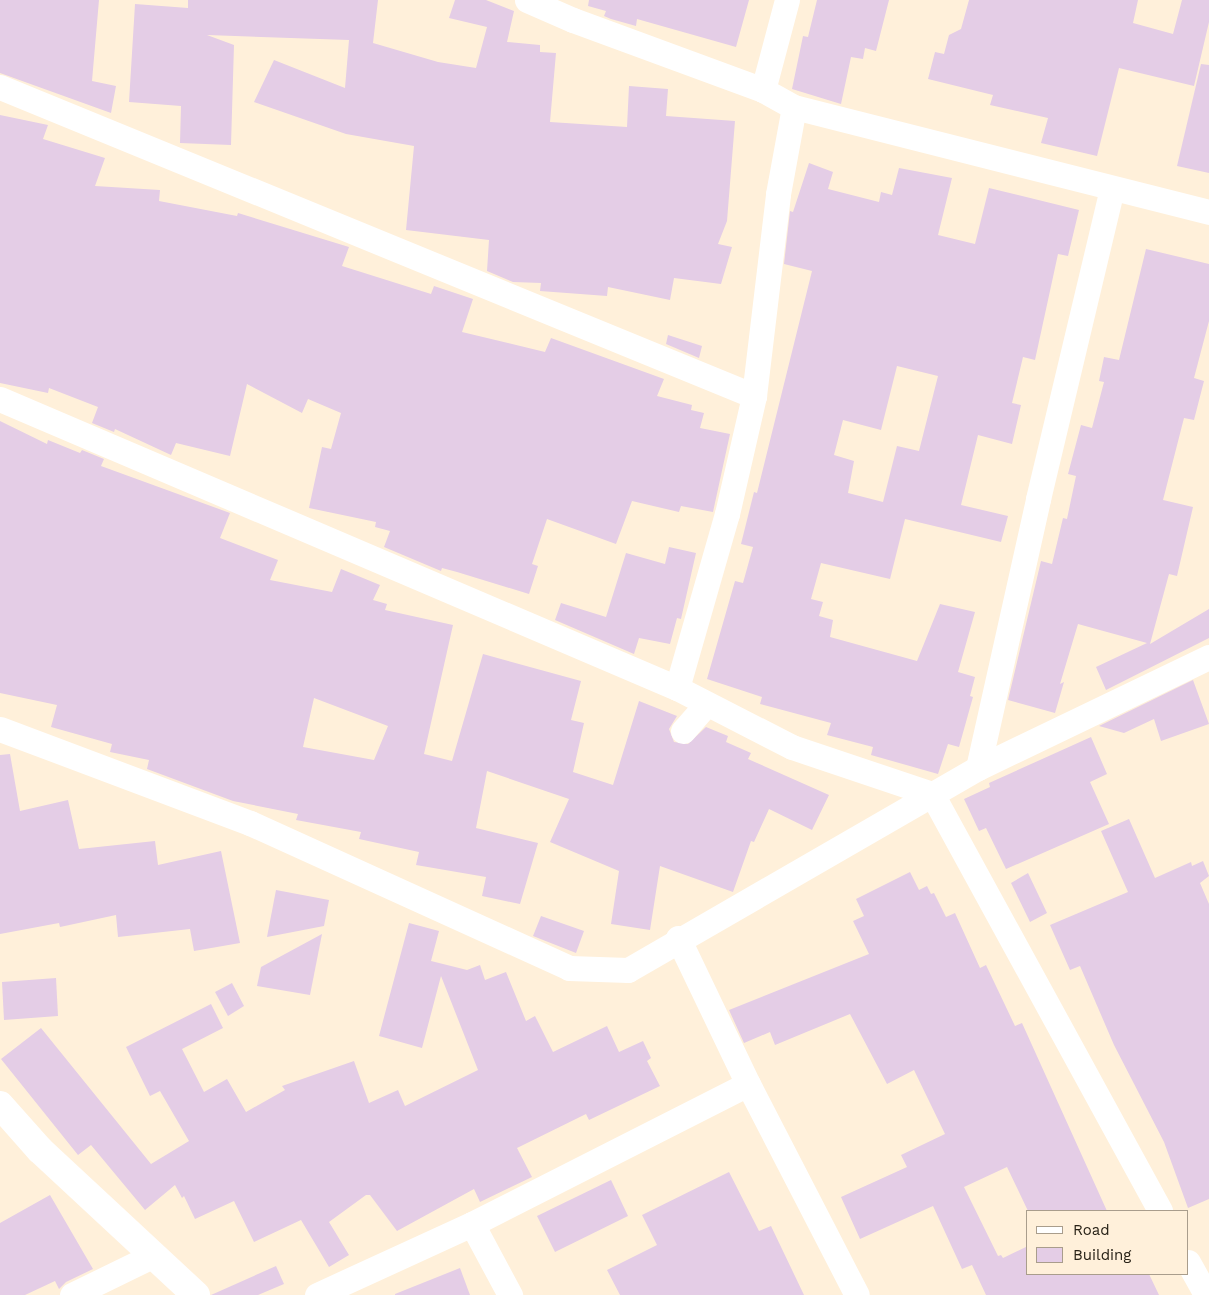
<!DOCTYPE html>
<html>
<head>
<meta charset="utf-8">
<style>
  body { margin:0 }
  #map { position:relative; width:1209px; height:1295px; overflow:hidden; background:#fff0da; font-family:"Work Sans",sans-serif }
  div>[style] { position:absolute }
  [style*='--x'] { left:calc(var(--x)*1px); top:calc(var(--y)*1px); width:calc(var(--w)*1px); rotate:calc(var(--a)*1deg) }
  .building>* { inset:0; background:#e4cde6 }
  .street>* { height:25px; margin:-12.5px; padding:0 12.5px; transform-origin:12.5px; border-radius:12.5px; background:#fff }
  .secondary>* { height:28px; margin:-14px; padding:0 14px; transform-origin:14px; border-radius:14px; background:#fff }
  span { translate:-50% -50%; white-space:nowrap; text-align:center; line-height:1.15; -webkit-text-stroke:5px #fff0da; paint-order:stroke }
  .legend { position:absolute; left:1026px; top:1210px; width:162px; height:65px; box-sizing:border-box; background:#fff0da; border:1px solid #a99d8c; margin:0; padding:6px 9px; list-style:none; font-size:15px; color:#272116 }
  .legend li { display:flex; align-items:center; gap:10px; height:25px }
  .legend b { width:25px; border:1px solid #a99d8c }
</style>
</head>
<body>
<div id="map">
  <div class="building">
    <i style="clip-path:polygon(0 0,99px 0,92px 81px,116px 86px,111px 113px,0 73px)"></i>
    <i style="clip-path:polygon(188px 0,378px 0,373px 43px,438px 62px,476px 68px,487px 27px,449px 18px,455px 0,486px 0,514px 11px,507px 42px,540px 45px,540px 52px,556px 53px,550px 122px,627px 127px,629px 86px,668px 89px,666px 116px,735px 121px,727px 221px,718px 244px,732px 247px,721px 284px,674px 278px,670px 300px,608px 287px,607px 296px,540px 291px,541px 283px,513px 282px,487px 271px,489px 240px,406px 230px,414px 146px,346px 134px,254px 102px,274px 60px,345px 88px,349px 40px,207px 35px,234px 45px,231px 145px,180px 143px,181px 106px,129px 102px,135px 4px,188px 8px)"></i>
    <i style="clip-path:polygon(589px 0,749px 0,736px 47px,637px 19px,636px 26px,611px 19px,604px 16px,606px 11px,588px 6px)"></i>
    <i style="clip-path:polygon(817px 0,889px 0,876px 51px,865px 48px,863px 59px,851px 57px,841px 104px,792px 89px,803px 36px,808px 37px)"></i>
    <i style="clip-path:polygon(969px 0,1138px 0,1133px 23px,1173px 34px,1182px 0,1209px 0,1209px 22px,1194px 86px,1119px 68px,1097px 156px,1041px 143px,1048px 118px,990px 105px,993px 95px,928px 79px,935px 52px,944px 54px,949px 35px,961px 29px)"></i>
    <i style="clip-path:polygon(1201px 64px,1209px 65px,1209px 173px,1177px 166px)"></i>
    <i style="clip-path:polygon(0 115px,48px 125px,43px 139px,105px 158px,95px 186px,160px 190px,159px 201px,237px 216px,238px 213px,349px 247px,342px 266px,431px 294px,434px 286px,473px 299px,462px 332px,545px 352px,551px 338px,664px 379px,657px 396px,692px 405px,691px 410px,704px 413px,700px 428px,730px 434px,713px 512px,681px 506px,679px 512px,632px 501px,616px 544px,547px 519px,532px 564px,538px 566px,529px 594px,457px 572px,442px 568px,441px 571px,384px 547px,390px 531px,375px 527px,376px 522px,309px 508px,322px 447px,331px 449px,341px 413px,308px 399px,302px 413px,247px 384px,230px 456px,176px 443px,171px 455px,115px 429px,114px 432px,92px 423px,98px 407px,49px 388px,48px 393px,0 383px)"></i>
    <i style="clip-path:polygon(evenodd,809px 163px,833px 172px,828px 189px,879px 202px,881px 192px,892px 195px,899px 168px,952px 178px,938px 235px,975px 244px,989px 188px,1079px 210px,1068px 256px,1058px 254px,1035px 360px,1023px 357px,1012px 403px,1021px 405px,1012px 444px,978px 435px,961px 505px,1008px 516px,1001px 542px,905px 519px,890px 579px,821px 563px,811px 599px,823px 602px,819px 616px,833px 620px,830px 637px,917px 661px,940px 604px,975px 612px,958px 672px,975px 677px,970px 696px,973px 697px,959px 747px,948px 744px,938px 774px,871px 755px,873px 747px,827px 735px,831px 723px,760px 704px,762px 697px,707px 679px,735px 581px,743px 583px,753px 547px,741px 544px,754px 492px,757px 493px,812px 271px,784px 264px,790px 211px,793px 212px,809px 163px,897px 366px,938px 376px,919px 451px,897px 446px,883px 502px,848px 493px,854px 461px,834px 455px,843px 420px,881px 430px,897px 366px)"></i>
    <i style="clip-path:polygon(1146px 249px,1209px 264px,1209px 321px,1194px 378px,1204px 381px,1194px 420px,1184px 418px,1163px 500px,1193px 507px,1177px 576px,1169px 574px,1150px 644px,1209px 609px,1209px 638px,1106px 690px,1096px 667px,1147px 643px,1078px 624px,1060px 684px,1064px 682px,1055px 713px,1008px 700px,1041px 561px,1052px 564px,1063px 518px,1067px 519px,1076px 476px,1068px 474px,1081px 425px,1092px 428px,1104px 382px,1099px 381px,1104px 357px,1119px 360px)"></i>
    <i style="clip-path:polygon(668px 335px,702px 346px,699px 358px,666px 344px)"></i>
    <i style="clip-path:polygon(evenodd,0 421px,47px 444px,48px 440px,80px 453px,82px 450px,104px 459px,101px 466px,230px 513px,220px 538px,278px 560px,270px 580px,332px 592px,341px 569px,380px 585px,373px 600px,387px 604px,385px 610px,453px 625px,424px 754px,452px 761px,483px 654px,581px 681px,571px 720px,584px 723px,573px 772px,613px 785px,639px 701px,677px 716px,669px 729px,674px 742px,688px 744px,706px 727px,728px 736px,726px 742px,751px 753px,748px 759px,829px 795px,812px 830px,769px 809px,754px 842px,751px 841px,733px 892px,660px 866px,650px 930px,611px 924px,619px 871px,550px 842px,569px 799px,487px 771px,476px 828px,538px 843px,520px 904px,482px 896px,486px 877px,416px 865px,419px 852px,359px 839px,361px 832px,296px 820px,298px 814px,233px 801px,147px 769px,149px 760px,110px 752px,112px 744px,51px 727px,57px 705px,0 693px,0 421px,314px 698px,388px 726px,374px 760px,303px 747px,314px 698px)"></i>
    <i style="clip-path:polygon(669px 547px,696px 553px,681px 619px,677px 618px,670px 644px,639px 638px,634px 654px,555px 620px,561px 603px,606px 617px,626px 553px,665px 564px)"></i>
    <i style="clip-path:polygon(1193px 680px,1209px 724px,1161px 741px,1154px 719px,1124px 733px,1099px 726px)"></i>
    <i style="clip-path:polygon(1091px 737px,1107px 774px,1090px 782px,1109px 824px,1006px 869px,986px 828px,979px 831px,964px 799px,990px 787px,989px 783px)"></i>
    <i style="clip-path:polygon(10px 754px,20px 811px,68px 800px,79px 849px,155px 841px,158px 865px,221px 851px,240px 943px,194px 951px,190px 929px,118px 937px,116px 915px,60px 927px,59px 923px,0 934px,0 755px)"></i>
    <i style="clip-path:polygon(1129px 819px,1155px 878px,1191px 862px,1192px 866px,1203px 861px,1209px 876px,1200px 883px,1209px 904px,1209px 1199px,1188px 1208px,1164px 1142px,1114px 1045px,1080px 966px,1070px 970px,1050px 925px,1128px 892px,1101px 831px)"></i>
    <i style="clip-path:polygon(910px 872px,919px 890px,927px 886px,931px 894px,934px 893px,946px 917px,955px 913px,980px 968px,986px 965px,1015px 1026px,1022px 1023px,1107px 1211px,1028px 1211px,1007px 1167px,964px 1187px,998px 1256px,1001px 1255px,1003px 1258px,1028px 1246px,1028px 1274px,1149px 1274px,1159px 1295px,986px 1295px,972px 1265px,962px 1269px,933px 1206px,860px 1239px,841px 1197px,907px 1167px,901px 1155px,945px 1134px,914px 1070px,887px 1084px,850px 1014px,775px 1045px,770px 1032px,744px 1043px,729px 1010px,869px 954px,853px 921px,864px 916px,856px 899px)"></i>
    <i style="clip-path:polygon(1028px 873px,1047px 913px,1030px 922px,1011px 883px)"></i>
    <i style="clip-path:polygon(276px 890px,329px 900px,324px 926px,267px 937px)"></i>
    <i style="clip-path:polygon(541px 916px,584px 931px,576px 953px,533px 936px)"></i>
    <i style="clip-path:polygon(409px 923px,439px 931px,431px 961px,467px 970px,480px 965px,485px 980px,506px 972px,526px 1021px,535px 1016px,553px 1052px,607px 1026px,619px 1052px,643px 1041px,651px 1058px,647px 1061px,660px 1086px,589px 1120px,586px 1114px,517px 1148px,532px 1177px,480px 1202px,474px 1189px,397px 1231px,370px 1195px,366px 1195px,329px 1222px,349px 1255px,329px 1267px,301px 1220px,254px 1242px,234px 1201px,195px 1219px,184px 1196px,182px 1198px,175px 1185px,145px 1210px,91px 1145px,78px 1155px,1px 1059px,41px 1028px,151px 1164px,189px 1141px,160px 1091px,150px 1096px,126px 1047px,211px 1004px,223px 1028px,182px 1049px,204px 1092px,227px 1079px,246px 1112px,285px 1090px,282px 1086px,354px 1061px,369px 1103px,398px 1090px,405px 1106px,478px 1070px,441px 976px,422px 1048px,379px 1036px)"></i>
    <i style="clip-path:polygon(322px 934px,310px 995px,257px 986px,261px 967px)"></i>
    <i style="clip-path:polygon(56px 978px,58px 1016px,4px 1020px,2px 982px)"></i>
    <i style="clip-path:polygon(232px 983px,244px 1006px,228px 1016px,215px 992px)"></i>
    <i style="clip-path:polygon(729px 1172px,759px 1231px,771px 1226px,804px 1295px,620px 1295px,607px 1270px,657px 1245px,642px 1215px)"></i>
    <i style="clip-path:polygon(611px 1180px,628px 1216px,555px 1252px,537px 1216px)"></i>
    <i style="clip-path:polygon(50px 1195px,93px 1269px,66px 1282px,59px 1289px,55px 1281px,25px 1295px,0 1295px,0 1223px)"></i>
    <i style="clip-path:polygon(276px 1266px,284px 1284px,258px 1295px,211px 1295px)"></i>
    <i style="clip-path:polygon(460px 1268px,470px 1295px,395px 1295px,395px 1294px)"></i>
  </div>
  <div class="street">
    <i style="--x:527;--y:0;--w:50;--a:23.5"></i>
    <i style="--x:573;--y:20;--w:202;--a:20.2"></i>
    <i style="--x:763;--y:90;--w:35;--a:29"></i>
    <i style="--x:794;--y:107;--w:428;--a:14.2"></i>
    <i style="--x:0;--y:87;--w:815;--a:22.28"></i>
    <i style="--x:763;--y:90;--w:93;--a:-75.1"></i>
    <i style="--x:0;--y:399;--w:736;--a:23.12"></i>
    <i style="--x:677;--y:688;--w:129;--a:27.2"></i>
    <i style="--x:792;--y:747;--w:148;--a:18.6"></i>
    <i style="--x:932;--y:794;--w:475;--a:61.3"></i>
    <i style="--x:677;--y:688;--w:181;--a:-74"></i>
    <i style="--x:727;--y:514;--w:121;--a:-77.1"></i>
    <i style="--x:754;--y:396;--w:203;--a:-83.2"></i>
    <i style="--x:778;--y:194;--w:88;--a:-79.6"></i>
    <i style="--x:0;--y:729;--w:267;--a:20.6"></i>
    <i style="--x:250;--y:823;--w:350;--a:24.4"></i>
    <i style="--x:569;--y:968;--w:59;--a:1.9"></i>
    <i style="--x:628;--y:970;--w:404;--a:-30"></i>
    <i style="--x:978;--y:768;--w:256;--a:-25.7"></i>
    <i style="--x:683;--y:731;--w:35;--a:-49"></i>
    <i style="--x:978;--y:768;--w:276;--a:-77.4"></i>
    <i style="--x:1038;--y:499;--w:319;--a:-76.6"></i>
    <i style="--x:678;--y:938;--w:162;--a:64.4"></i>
    <i style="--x:748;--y:1084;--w:237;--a:62.7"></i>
    <i style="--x:472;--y:1224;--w:81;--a:61.8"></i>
    <i style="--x:1188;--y:1262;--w:38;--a:61"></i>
    <i style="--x:72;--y:1295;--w:89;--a:-26"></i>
    <i style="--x:317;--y:1295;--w:170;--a:-24.6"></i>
    <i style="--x:472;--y:1224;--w:309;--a:-26.9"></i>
  </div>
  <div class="secondary">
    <i style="--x:0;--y:1105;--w:60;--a:48.4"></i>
    <i style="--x:40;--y:1150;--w:213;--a:42.9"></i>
  </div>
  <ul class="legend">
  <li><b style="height:6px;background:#fff"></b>Road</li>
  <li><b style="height:14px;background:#e4cde6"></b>Building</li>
  </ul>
</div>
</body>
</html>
